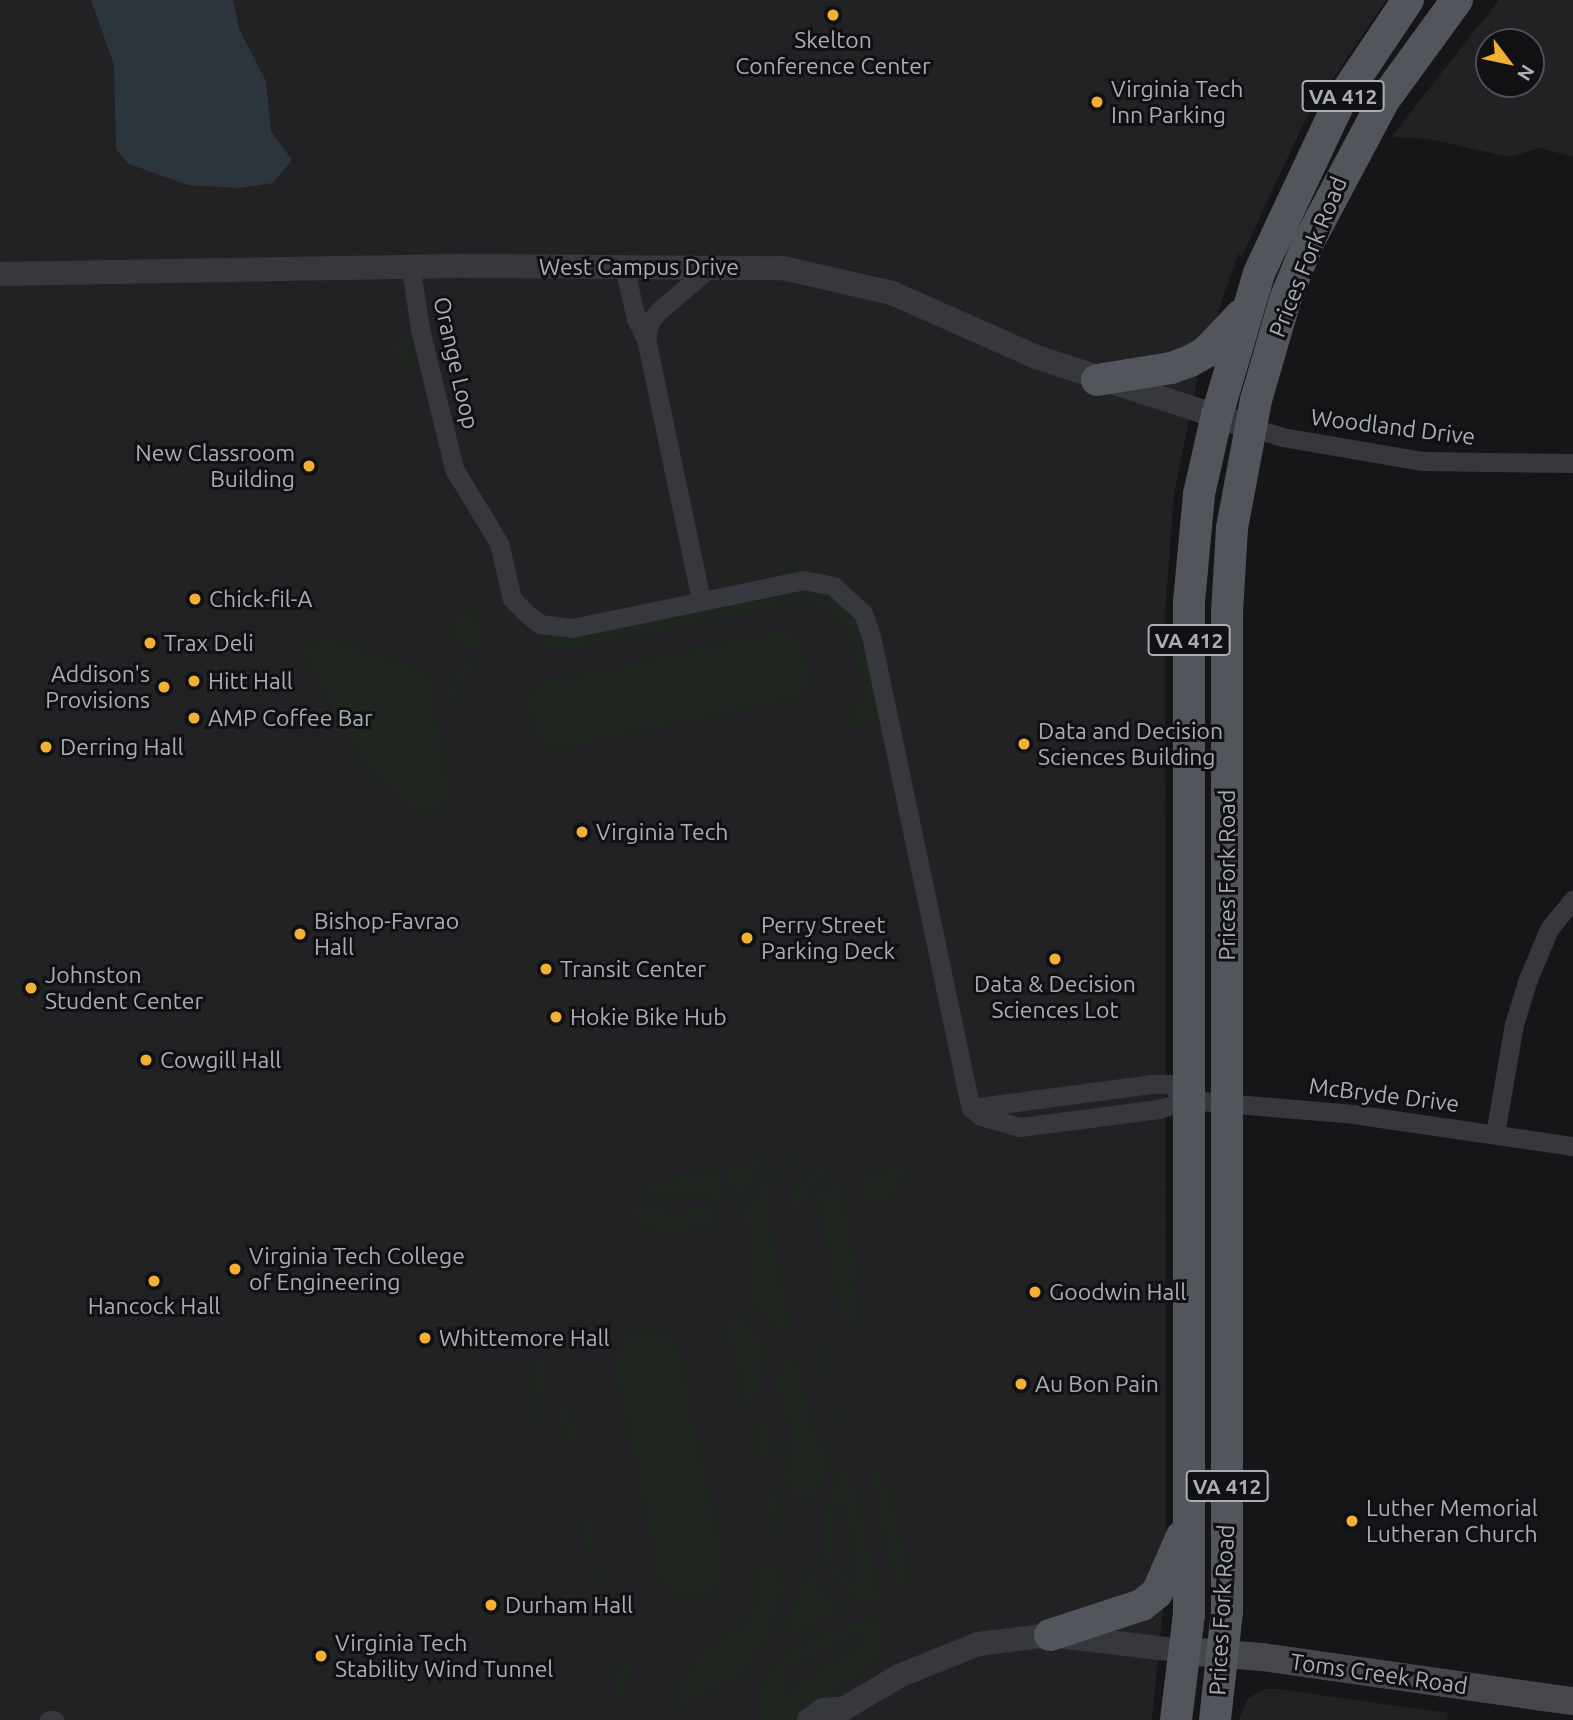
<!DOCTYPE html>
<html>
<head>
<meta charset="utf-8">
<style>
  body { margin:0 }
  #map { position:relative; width:1573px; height:1720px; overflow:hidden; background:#161618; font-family:Ubuntu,sans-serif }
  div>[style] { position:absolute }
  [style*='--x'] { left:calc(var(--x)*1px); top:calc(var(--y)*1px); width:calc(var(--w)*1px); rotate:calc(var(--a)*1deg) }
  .built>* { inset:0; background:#222225 }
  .green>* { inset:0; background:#1e261f }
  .water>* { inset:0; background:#2c353c }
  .minor>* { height:19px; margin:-9.5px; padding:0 9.5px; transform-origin:9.5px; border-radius:9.5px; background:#37383d }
  .tertiary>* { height:24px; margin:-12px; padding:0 12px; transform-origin:12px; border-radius:12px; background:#37383d }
  .secondary>* { height:28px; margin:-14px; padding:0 14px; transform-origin:14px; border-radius:14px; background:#45474d }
  .primary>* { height:32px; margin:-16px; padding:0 16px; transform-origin:16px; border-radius:16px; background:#53555c }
  .dots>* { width:19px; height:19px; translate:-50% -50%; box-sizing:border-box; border:4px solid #111113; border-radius:50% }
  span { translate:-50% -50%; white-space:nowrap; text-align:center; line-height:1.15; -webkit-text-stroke:6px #111113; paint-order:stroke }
  .shield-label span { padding:2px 5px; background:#111113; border:2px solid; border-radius:5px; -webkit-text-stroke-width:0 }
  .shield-label { font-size:21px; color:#a8adb8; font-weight:700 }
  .poi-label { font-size:23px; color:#a8adb8 }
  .left { translate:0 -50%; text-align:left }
  .right { translate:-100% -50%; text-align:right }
  .street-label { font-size:23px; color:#a8adb8 }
  .north { position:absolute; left:1475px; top:28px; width:70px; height:70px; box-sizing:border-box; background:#111113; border:2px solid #4d4f55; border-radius:50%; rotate:122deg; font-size:19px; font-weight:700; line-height:28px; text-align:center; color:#a8adb8 }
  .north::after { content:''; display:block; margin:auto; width:24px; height:32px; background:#f2b134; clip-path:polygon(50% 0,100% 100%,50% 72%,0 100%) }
</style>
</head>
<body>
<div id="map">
  <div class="built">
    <i style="clip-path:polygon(0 0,1386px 0,1305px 120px,1242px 256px,1238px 254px,1200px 366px,1174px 495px,1165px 613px,1166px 1580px,1152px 1720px,0 1720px)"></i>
    <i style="clip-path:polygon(evenodd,1499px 0,1573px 0,1573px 157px,1540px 148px,1509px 157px,1428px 139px,1391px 137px,1499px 0,1531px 42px,1531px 84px,1489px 84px,1489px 42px,1531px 42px)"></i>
    <i style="clip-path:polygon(1264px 1689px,1277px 1689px,1448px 1713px,1447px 1720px,1239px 1720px,1247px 1699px)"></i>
  </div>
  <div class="green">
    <i style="clip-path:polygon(409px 334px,416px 364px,399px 365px,390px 348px,394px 341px)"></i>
    <i style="clip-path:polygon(790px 564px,820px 565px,870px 590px,868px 596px,838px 574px,806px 567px,717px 583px,721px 578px)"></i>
    <i style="clip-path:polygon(816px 592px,832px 597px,857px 621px,881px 722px,856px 728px,845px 724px,861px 693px,855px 646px,833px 615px,801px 602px,573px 649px,555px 650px,538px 643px,542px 633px)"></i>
    <i style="clip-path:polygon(471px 606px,481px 624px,484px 648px,468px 650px,452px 641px,449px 631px,451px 622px)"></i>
    <i style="clip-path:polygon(778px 630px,792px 632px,804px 645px,811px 680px,802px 696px,793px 700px,561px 749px,545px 747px,535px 738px,527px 703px,537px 683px)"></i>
    <i style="clip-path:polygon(329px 639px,430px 672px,451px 794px,439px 812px,421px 816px,362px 763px,302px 653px,309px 643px)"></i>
    <i style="clip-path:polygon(481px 657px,461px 686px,452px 709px,448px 691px,452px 678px,463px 665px)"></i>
    <i style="clip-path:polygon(806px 1149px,777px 1175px,767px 1206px,792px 1329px,793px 1335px,788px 1336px,763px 1319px,752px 1300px,752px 1233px,740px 1212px,784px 1159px)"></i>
    <i style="clip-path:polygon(774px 1156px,732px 1204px,725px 1167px)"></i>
    <i style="clip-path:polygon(834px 1163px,807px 1192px,809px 1204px,790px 1210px,794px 1185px,815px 1167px)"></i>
    <i style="clip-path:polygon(910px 1164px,911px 1177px,896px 1181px,900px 1197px,865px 1207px,858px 1175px)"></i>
    <i style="clip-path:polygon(718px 1169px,725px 1204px,704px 1197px,657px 1199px,638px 1184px)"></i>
    <i style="clip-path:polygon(839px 1178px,860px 1282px,854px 1283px,862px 1320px,842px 1325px,816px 1194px)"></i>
    <i style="clip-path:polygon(644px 1204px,670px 1211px,702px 1207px,719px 1211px,711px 1227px,692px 1226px,680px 1240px,634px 1223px,630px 1206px)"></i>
    <i style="clip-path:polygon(738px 1316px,755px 1330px,765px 1353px,758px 1395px,744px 1407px,732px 1342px,725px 1343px,723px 1331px,728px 1319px)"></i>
    <i style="clip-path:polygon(646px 1328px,665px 1333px,679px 1347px,724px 1561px,725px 1574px,718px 1588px,701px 1600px,672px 1597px,658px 1579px,613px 1363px,624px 1337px)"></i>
    <i style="clip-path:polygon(824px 1342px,841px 1422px,837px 1433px,816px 1343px)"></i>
    <i style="clip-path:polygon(795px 1348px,818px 1446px,831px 1455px,818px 1495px,804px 1500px,795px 1496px,784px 1479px,791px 1430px,774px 1386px,776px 1375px)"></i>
    <i style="clip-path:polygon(549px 1358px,540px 1412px,550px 1470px,546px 1470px,529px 1388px,531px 1367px,537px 1360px)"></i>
    <i style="clip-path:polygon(564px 1382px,572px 1424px,581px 1427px,580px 1436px,573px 1441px,564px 1437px,560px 1417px)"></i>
    <i style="clip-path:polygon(762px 1417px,770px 1418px,774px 1433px,775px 1447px,765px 1465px,758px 1460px,753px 1440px,754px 1428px)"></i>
    <i style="clip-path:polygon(evenodd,840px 1461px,857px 1487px,882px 1604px,867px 1604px,845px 1593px,822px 1557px,821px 1524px,840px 1461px,840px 1506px,848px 1519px,855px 1584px,842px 1574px,831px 1552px,831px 1528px,840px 1506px)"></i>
    <i style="clip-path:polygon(874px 1464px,891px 1489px,911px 1582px,904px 1592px,894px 1587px,869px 1468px)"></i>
    <i style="clip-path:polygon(764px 1486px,779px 1500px,783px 1521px,773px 1534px)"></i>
    <i style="clip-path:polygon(589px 1512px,597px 1519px,590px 1525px,602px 1593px,594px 1588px,581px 1523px)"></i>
    <i style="clip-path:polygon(755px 1566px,776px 1569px,785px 1584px,772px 1630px,757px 1656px,731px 1682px,674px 1708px,678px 1683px,698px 1655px,747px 1620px,755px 1599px)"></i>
    <i style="clip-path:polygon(811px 1573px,843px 1612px,791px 1635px,786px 1626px,803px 1576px)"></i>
    <i style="clip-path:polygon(evenodd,885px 1616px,884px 1647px,874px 1665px,794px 1720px,761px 1720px,759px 1694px,763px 1678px,785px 1651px,832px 1629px,885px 1616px,849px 1637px,861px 1637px,865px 1645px,839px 1656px,789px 1691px,784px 1671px,849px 1637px)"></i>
    <i style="clip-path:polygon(636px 1656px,625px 1691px,626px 1720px,620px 1720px,614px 1676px,621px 1661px)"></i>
  </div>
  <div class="water">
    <i style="clip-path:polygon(91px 0,233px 0,239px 29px,266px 81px,271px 131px,292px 160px,273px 183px,240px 188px,188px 185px,129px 164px,116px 149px,114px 65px)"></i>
  </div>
  <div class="minor">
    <i style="--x:624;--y:266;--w:54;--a:77.2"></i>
    <i style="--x:636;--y:319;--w:22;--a:63"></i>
    <i style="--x:646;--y:339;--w:266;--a:78.1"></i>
    <i style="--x:411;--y:268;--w:62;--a:81.6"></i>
    <i style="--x:420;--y:329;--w:144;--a:76.3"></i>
    <i style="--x:454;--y:469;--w:87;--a:58.7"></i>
    <i style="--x:499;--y:543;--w:57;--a:76.9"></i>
    <i style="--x:512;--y:599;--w:21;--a:45"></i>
    <i style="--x:527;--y:614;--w:16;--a:38"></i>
    <i style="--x:540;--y:624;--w:32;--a:7"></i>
    <i style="--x:572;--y:628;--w:236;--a:-11.7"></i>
    <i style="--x:803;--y:580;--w:31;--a:11"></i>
    <i style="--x:833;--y:586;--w:40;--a:42"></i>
    <i style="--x:863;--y:613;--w:24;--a:71"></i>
    <i style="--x:871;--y:636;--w:469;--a:78.1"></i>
    <i style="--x:968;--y:1095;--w:13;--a:77"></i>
    <i style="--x:971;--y:1108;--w:13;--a:39"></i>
    <i style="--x:981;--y:1116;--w:41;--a:15.8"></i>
    <i style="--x:1020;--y:1127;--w:140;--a:-7.4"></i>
    <i style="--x:1159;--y:1109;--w:30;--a:-17"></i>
    <i style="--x:1188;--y:1100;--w:166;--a:4.8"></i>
    <i style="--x:1353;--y:1114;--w:222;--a:8.3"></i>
    <i style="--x:646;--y:339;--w:18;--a:-77"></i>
    <i style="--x:650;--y:321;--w:15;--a:-48"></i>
    <i style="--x:660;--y:310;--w:65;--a:-40.6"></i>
    <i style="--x:1250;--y:427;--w:34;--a:17"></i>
    <i style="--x:1282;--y:437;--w:143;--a:9.7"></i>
    <i style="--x:1423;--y:461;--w:150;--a:0.8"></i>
    <i style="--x:971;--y:1108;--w:181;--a:-7.6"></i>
    <i style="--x:1150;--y:1084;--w:19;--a:0"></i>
    <i style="--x:1169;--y:1084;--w:25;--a:40"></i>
    <i style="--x:1495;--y:1134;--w:112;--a:-80.2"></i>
    <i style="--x:1514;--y:1024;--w:47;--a:-72.7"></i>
    <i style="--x:1528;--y:979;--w:54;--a:-67.2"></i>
    <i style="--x:1549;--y:929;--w:38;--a:-51"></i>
    <i style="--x:49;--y:1720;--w:5;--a:0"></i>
  </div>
  <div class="tertiary">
    <i style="--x:0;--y:274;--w:457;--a:-1"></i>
    <i style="--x:457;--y:266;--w:326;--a:0.4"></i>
    <i style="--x:783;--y:268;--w:112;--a:12.9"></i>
    <i style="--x:892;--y:293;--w:161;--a:23.9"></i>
    <i style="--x:1039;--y:358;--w:222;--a:18.1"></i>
    <i style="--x:809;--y:1720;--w:18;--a:-34"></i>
    <i style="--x:824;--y:1710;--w:21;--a:-5"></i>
    <i style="--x:845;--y:1708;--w:63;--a:-30.7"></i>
    <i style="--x:899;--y:1676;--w:85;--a:-22.1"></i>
    <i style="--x:978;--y:1644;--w:73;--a:-7.1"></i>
    <i style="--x:1050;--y:1635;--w:136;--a:6.8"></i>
  </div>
  <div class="secondary">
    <i style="--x:1185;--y:1651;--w:77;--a:4.5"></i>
    <i style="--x:1262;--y:1657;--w:314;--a:8.1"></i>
  </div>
  <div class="primary">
    <i style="--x:1097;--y:380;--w:75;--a:-9.2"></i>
    <i style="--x:1171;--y:368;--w:20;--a:-20"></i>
    <i style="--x:1190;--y:361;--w:18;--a:-29"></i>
    <i style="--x:1206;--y:352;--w:51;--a:-46.6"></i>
    <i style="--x:1050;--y:1635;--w:97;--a:-18.1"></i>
    <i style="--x:1142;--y:1605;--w:19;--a:-39"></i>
    <i style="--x:1157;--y:1593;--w:62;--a:-66.3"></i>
    <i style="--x:1176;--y:1720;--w:107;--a:-83"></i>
    <i style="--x:1189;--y:1614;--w:1012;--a:-90"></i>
    <i style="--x:1189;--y:602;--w:108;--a:-84.7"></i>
    <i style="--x:1199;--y:494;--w:81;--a:-77.2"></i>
    <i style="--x:1217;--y:415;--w:148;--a:-73.5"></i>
    <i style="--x:1259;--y:273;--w:188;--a:-64.8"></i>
    <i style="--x:1339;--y:103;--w:124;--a:-56.2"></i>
    <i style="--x:1215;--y:1720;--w:109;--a:-83.7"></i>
    <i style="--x:1227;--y:1612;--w:1000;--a:-90"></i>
    <i style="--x:1227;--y:612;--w:84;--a:-86.6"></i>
    <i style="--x:1232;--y:528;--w:130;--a:-79.4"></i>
    <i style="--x:1256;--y:400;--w:107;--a:-73.8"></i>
    <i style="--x:1286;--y:297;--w:61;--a:-67.7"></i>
    <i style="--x:1309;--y:241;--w:160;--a:-62"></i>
    <i style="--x:1384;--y:100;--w:124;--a:-53.9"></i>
  </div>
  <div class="dots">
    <i style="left:833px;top:15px;background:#f2b134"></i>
    <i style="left:1097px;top:102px;background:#f2b134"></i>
    <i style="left:309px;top:466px;background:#f2b134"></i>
    <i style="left:195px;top:599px;background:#f2b134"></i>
    <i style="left:150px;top:643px;background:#f2b134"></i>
    <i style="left:194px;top:681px;background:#f2b134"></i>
    <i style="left:164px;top:687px;background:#f2b134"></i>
    <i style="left:194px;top:718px;background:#f2b134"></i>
    <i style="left:1024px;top:744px;background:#f2b134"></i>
    <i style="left:46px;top:747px;background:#f2b134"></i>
    <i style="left:582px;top:832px;background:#f2b134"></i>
    <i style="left:300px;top:934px;background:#f2b134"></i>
    <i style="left:747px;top:938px;background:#f2b134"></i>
    <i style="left:1055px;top:959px;background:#f2b134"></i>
    <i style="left:546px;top:969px;background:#f2b134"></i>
    <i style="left:31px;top:988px;background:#f2b134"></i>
    <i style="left:556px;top:1017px;background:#f2b134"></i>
    <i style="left:146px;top:1060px;background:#f2b134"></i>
    <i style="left:235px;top:1269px;background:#f2b134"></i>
    <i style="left:154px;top:1281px;background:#f2b134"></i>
    <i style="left:1035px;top:1292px;background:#f2b134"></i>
    <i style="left:425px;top:1338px;background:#f2b134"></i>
    <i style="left:1021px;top:1384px;background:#f2b134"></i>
    <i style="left:1352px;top:1521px;background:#f2b134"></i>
    <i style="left:491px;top:1605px;background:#f2b134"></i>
    <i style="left:321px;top:1656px;background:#f2b134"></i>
  </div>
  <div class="shield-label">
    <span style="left:1343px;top:96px">VA 412</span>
    <span style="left:1189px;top:640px">VA 412</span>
    <span style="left:1227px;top:1486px">VA 412</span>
  </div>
  <div class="poi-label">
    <span style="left:833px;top:53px">Skelton<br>Conference Center</span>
    <span class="left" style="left:1111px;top:102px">Virginia Tech<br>Inn Parking</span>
    <span class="right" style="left:295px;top:466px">New Classroom<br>Building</span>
    <span class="left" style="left:209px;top:599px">Chick-fil-A</span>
    <span class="left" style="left:164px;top:643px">Trax Deli</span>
    <span class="right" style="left:150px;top:687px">Addison's<br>Provisions</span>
    <span class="left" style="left:208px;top:681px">Hitt Hall</span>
    <span class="left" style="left:208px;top:718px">AMP Coffee Bar</span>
    <span class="left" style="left:1038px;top:744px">Data and Decision<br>Sciences Building</span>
    <span class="left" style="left:60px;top:747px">Derring Hall</span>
    <span class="left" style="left:596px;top:832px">Virginia Tech</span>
    <span class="left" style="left:314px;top:934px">Bishop-Favrao<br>Hall</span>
    <span class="left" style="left:761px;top:938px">Perry Street<br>Parking Deck</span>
    <span class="left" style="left:560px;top:969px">Transit Center</span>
    <span class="left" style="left:45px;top:988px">Johnston<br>Student Center</span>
    <span style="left:1055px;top:997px">Data &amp; Decision<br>Sciences Lot</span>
    <span class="left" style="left:570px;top:1017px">Hokie Bike Hub</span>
    <span class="left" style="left:160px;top:1060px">Cowgill Hall</span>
    <span class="left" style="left:249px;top:1269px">Virginia Tech College<br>of Engineering</span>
    <span class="left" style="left:1049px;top:1292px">Goodwin Hall</span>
    <span style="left:154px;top:1306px">Hancock Hall</span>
    <span class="left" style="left:439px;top:1338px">Whittemore Hall</span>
    <span class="left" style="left:1035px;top:1384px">Au Bon Pain</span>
    <span class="left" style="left:1366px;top:1521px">Luther Memorial<br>Lutheran Church</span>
    <span class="left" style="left:505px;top:1605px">Durham Hall</span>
    <span class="left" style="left:335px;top:1656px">Virginia Tech<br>Stability Wind Tunnel</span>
  </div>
  <div class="street-label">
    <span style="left:1308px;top:257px;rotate:-68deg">Prices Fork Road</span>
    <span style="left:639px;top:267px">West Campus Drive</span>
    <span style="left:456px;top:363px;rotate:77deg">Orange Loop</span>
    <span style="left:1393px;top:427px;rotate:7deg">Woodland Drive</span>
    <span style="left:1227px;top:875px;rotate:-90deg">Prices Fork Road</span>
    <span style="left:1384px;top:1095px;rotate:7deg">McBryde Drive</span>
    <span style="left:1222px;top:1610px;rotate:-87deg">Prices Fork Road</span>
    <span style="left:1379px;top:1674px;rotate:8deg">Toms Creek Road</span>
  </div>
  <div class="north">N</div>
</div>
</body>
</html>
